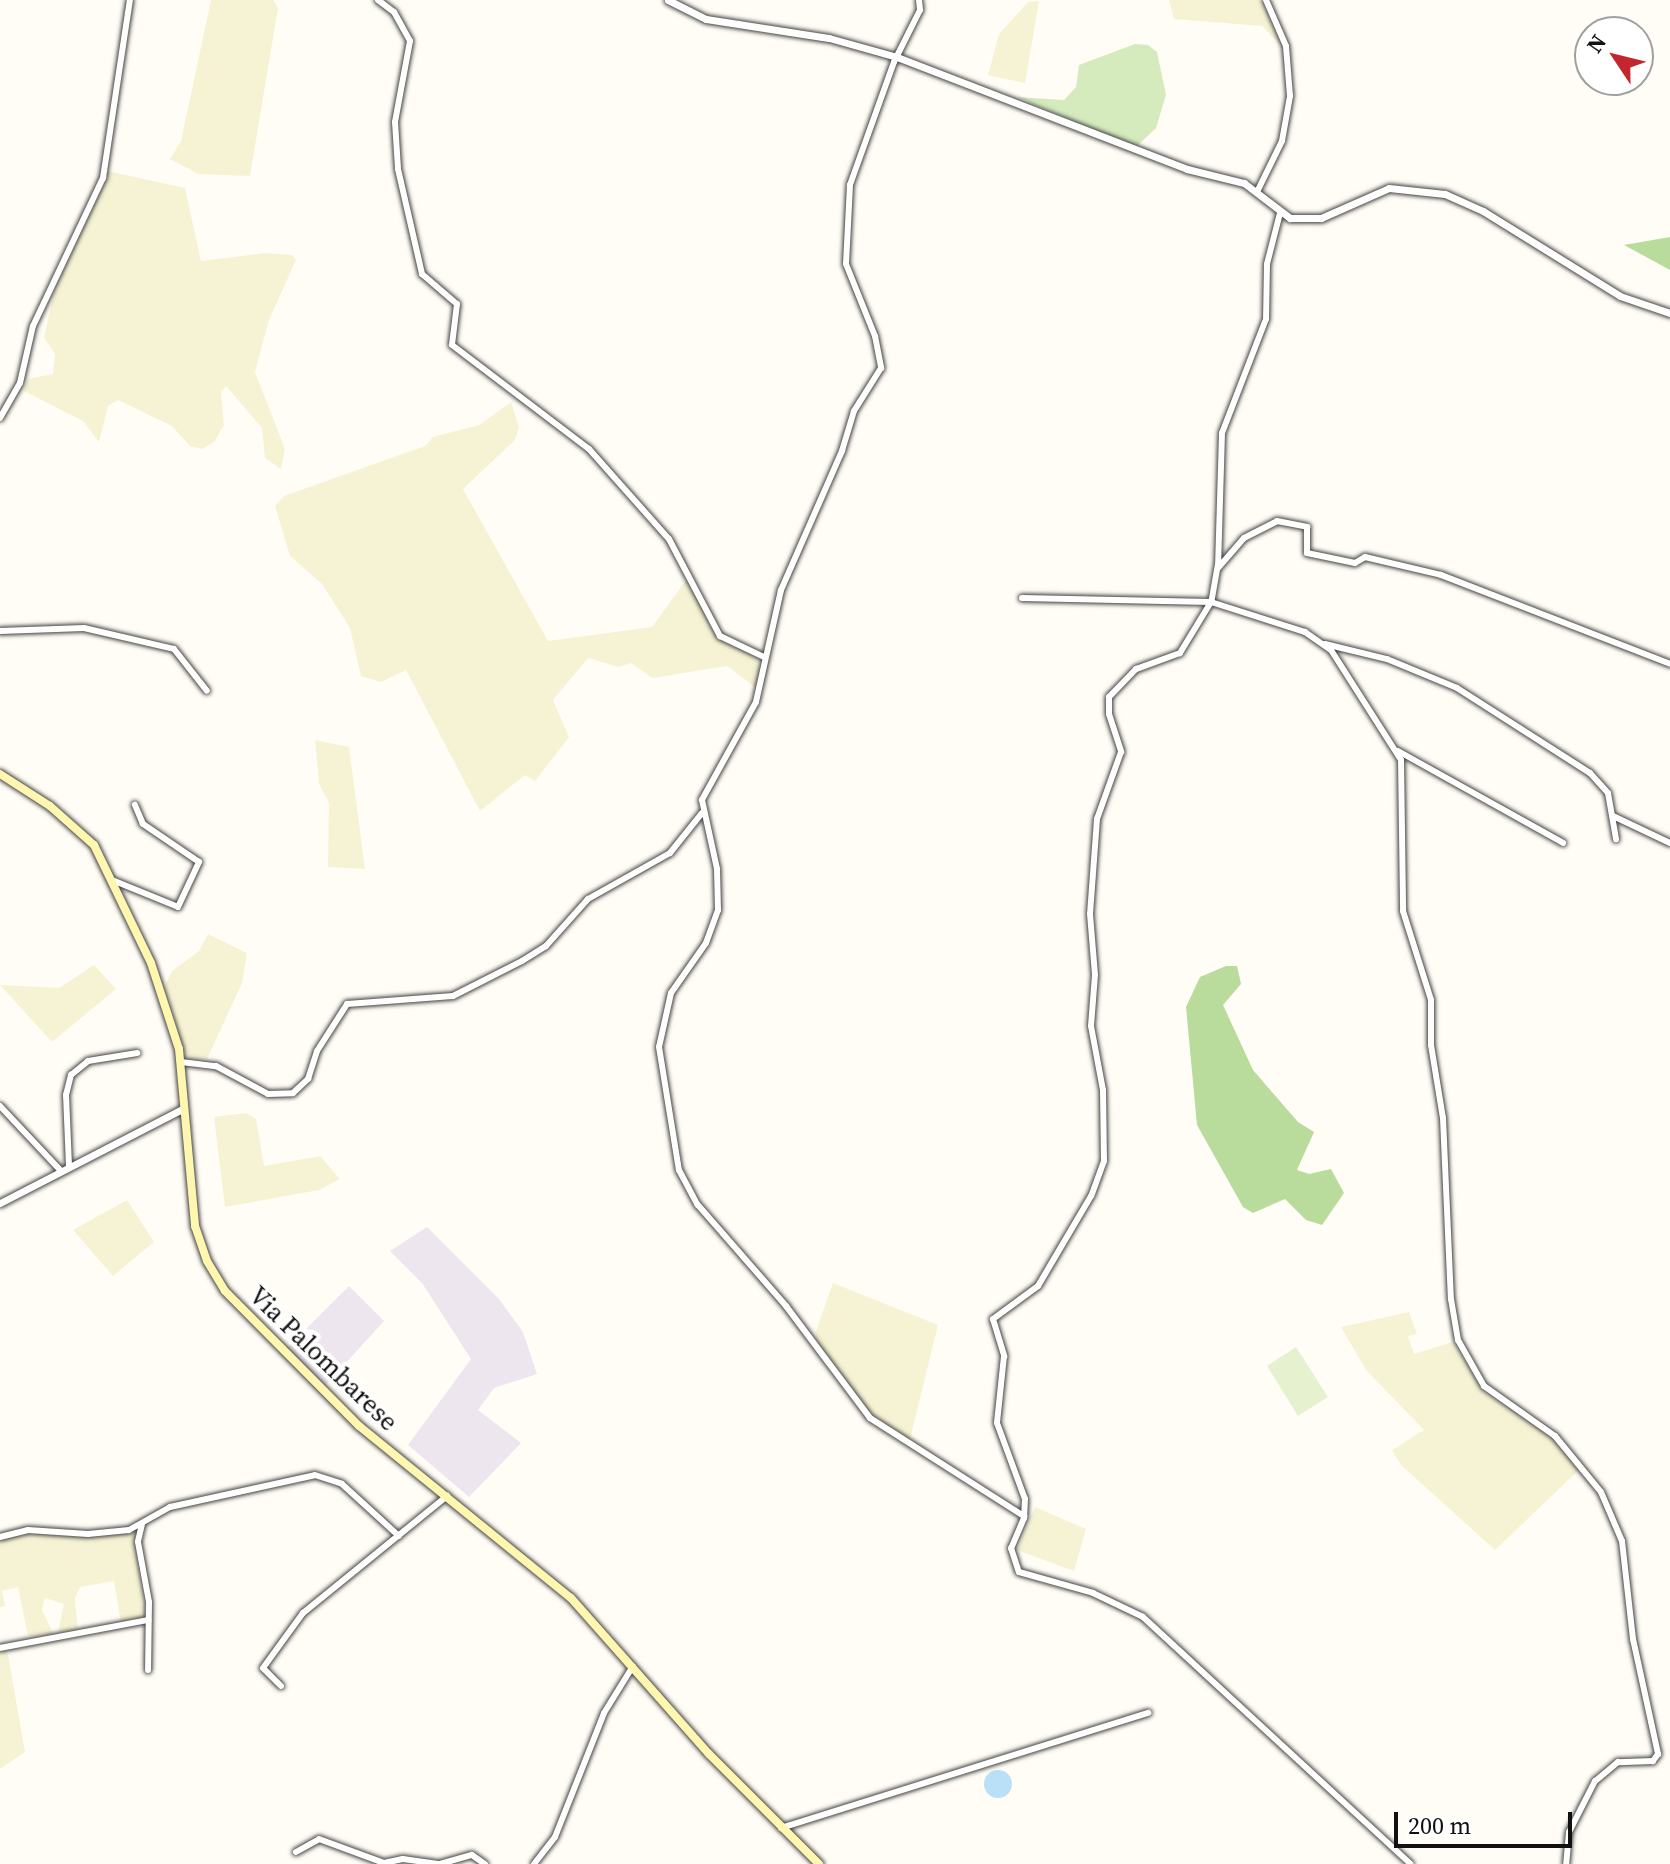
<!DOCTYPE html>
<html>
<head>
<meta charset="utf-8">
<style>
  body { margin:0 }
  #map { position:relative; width:1670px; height:1864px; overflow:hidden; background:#fffdf5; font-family:"Source Serif 4",serif }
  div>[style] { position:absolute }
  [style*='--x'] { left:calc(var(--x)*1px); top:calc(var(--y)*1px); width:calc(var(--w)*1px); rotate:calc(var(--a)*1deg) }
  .industrial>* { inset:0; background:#eee6ef }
  .farmland>* { inset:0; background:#f6f3d4 }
  .green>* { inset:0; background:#d5ebbd }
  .forest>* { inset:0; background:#b9dc9c }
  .pitch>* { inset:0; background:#e6f2cf }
  .water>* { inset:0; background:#b9e0f7 }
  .round { border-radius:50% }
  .roads { filter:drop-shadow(0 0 2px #444) drop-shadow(0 0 2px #444) }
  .minor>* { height:6px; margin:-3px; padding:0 3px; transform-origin:3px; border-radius:3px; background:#fff }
  .tertiary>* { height:7px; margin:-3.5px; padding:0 3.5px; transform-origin:3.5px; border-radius:3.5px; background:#fff }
  .secondary>* { height:8px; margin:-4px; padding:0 4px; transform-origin:4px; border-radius:4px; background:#fff6b0 }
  span { translate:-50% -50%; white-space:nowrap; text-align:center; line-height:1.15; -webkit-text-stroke:8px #fff; paint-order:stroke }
  .street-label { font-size:26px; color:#111 }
  .north { position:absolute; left:1574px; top:16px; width:80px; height:80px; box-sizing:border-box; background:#fff; border:2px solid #a0a0a0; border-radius:50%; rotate:305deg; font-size:22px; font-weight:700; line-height:32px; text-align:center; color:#111 }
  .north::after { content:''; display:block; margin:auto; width:28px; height:36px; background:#c4262e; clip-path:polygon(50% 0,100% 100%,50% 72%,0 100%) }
  .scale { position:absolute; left:1394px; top:1812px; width:178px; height:36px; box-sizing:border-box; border:4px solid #111; border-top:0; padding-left:10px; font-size:24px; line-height:28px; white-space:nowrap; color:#111; -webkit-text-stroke:6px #fff; paint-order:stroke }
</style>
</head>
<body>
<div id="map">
  <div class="industrial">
    <i style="clip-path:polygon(427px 1227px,499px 1299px,523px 1332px,537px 1374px,494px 1388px,478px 1410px,521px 1443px,469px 1497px,408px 1445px,471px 1359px,422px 1283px,390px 1251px)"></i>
    <i style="clip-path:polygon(349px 1286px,384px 1321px,323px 1388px,286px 1349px)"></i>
  </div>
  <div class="farmland">
    <i style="clip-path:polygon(211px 0,273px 0,278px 8px,250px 176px,198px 174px,170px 159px,181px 141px)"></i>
    <i style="clip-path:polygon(1169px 0,1261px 0,1282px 46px,1262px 26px,1174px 19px)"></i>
    <i style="clip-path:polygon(1039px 1px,1025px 83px,988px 75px,999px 34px,1028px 2px)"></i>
    <i style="clip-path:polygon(108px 171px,185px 188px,201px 261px,265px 253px,292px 255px,296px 260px,269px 320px,255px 372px,285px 449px,281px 469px,265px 458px,262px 428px,226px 386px,221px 392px,224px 425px,214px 442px,202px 449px,190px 446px,172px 426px,118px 400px,108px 406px,99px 442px,83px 421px,24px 391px,28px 379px,53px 374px,55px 354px,44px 338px,54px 292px)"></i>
    <i style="clip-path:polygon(511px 402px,519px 427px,515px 440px,463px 489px,548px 641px,652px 627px,687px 579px,719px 639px,757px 657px,760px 675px,759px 690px,727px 666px,652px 678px,631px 663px,619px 667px,588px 658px,553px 700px,569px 737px,535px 781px,525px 775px,480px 811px,406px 670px,381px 682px,361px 676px,350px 628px,322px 584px,290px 556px,275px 506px,284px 496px,425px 446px,433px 437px,479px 425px)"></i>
    <i style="clip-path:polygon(315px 740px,349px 747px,365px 869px,328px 867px,329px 803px,319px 784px)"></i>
    <i style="clip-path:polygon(208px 934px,247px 953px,242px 983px,207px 1059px,187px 1059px,165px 986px,172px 971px,199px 951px)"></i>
    <i style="clip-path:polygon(94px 965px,116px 989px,52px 1042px,0 985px,59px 988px)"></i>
    <i style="clip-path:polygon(246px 1113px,256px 1119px,264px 1166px,320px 1156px,340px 1179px,319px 1190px,225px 1207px,214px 1117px)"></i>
    <i style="clip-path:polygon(127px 1200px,154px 1242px,113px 1276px,73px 1230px)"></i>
    <i style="clip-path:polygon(833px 1283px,938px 1325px,909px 1443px,859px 1404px,819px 1345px,815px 1334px)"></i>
    <i style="clip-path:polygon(1409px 1312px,1417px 1334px,1408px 1336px,1414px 1354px,1453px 1342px,1484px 1393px,1541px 1428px,1582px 1467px,1495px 1550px,1401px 1465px,1392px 1450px,1424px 1430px,1366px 1370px,1341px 1327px)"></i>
    <i style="clip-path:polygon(1035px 1507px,1086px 1529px,1074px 1571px,1017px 1550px)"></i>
    <i style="clip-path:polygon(138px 1529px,134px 1540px,146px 1617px,121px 1623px,114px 1581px,80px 1587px,75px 1598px,78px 1631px,58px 1632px,64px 1604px,45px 1598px,42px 1610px,54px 1635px,28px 1636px,18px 1587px,2px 1591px,5px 1606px,0 1607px,0 1540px,22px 1533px,99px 1536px)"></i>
    <i style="clip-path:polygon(7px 1649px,25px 1752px,0 1769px,0 1650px)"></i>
  </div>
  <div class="green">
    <i style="clip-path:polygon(1135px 44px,1148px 45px,1157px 52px,1166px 95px,1156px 128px,1136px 147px,1017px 97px,1064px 100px,1076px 87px,1079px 65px)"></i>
  </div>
  <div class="forest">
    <i style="clip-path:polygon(1670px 237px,1670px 270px,1624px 245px)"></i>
    <i style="clip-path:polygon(1226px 966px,1237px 966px,1241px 984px,1223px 1005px,1253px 1070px,1298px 1122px,1314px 1132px,1297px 1170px,1309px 1174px,1331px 1169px,1344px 1193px,1322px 1225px,1306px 1220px,1285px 1199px,1253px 1213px,1243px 1207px,1197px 1125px,1186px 1007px,1200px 977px)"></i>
  </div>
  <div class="pitch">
    <i style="clip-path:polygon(1296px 1347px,1328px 1397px,1298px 1416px,1267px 1366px)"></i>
  </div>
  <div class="water">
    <i class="round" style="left:984px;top:1770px;width:28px;height:28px"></i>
  </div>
  <div class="roads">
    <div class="minor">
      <i style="--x:378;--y:0;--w:20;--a:37"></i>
      <i style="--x:394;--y:12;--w:33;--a:61"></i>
      <i style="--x:410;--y:41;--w:82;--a:100.5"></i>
      <i style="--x:395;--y:122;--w:47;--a:86.3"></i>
      <i style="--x:398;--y:169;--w:108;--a:77.1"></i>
      <i style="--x:422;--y:274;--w:46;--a:40.6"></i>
      <i style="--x:457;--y:304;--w:41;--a:97"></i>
      <i style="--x:452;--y:345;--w:172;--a:37.2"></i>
      <i style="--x:589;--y:449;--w:120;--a:48.4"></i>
      <i style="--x:669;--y:539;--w:110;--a:62.3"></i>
      <i style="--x:720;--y:636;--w:49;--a:25.5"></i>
      <i style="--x:919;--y:0;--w:10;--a:84"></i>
      <i style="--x:920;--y:10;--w:58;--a:116.6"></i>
      <i style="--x:894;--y:62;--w:131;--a:109.7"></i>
      <i style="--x:850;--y:185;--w:79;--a:92.9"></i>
      <i style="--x:846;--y:264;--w:78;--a:68.1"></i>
      <i style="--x:875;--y:336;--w:33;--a:79"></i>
      <i style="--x:881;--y:368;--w:51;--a:122.1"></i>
      <i style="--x:854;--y:411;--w:42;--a:106.7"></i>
      <i style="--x:842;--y:451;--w:152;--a:113.7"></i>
      <i style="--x:781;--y:590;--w:115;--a:102.6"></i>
      <i style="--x:756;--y:702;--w:112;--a:118.9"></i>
      <i style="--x:702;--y:800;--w:71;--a:77.7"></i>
      <i style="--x:717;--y:869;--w:41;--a:88.6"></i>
      <i style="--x:718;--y:910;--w:35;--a:110"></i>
      <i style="--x:706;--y:943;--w:61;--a:125"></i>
      <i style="--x:671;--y:993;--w:55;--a:102.5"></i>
      <i style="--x:659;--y:1047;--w:125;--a:80.8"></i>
      <i style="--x:679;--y:1170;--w:40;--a:62"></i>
      <i style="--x:698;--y:1205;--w:134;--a:48.9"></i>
      <i style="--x:786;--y:1306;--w:140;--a:53.1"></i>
      <i style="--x:870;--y:1418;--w:183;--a:32.5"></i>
      <i style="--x:1257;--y:192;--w:57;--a:-63.9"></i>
      <i style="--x:1282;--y:141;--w:46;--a:-79.9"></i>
      <i style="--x:1290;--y:96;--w:50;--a:-94.6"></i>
      <i style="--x:1286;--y:46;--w:50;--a:-113.5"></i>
      <i style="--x:1280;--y:213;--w:53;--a:104.3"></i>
      <i style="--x:1267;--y:264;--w:55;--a:91"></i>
      <i style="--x:1266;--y:319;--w:122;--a:111.1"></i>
      <i style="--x:1222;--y:433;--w:131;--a:91.7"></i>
      <i style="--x:1218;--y:564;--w:39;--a:100"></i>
      <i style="--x:1211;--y:602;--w:60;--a:121.3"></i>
      <i style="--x:1180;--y:653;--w:47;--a:160"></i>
      <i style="--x:1136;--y:669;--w:39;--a:134"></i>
      <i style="--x:1109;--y:697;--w:17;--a:90"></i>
      <i style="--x:1109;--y:714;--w:40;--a:72"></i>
      <i style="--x:1121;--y:752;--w:71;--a:109.7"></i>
      <i style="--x:1097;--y:819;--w:95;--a:94.2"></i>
      <i style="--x:1090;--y:914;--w:61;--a:85.3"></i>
      <i style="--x:1095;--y:975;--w:51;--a:94.5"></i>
      <i style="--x:1091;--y:1026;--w:65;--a:79.4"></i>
      <i style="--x:1103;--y:1090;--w:71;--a:89.2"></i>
      <i style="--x:1104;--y:1161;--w:37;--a:110"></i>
      <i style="--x:1091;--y:1196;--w:104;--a:120.5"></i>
      <i style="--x:1038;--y:1286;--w:56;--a:143.7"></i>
      <i style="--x:993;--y:1319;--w:39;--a:73"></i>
      <i style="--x:1004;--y:1356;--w:67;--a:96"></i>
      <i style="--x:997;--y:1423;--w:81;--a:69.8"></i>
      <i style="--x:1025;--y:1499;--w:19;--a:93"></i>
      <i style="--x:1024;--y:1518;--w:33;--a:113"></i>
      <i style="--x:1011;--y:1548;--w:25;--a:72"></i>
      <i style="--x:1019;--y:1572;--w:77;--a:15.8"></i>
      <i style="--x:1093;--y:1593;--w:55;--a:25.6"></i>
      <i style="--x:1143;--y:1617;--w:364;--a:42.7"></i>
      <i style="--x:0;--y:418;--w:40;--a:-60.3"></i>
      <i style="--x:20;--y:383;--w:58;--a:-77.2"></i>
      <i style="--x:33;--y:326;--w:164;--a:-64.7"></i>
      <i style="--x:103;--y:178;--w:180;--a:-81.4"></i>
      <i style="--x:1218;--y:568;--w:40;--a:-49"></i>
      <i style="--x:1244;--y:538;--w:37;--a:-27"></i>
      <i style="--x:1277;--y:521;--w:31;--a:11"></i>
      <i style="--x:1307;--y:527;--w:26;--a:90"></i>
      <i style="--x:1307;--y:553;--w:49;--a:11.8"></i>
      <i style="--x:1355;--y:563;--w:12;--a:-31"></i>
      <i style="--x:1365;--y:557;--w:78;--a:13.3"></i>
      <i style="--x:1441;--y:575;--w:246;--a:21.2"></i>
      <i style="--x:1022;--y:598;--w:189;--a:1.2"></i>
      <i style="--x:1211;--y:602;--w:99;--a:17.7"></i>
      <i style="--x:1305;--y:632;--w:32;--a:35"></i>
      <i style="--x:1331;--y:650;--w:130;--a:57.5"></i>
      <i style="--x:1401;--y:760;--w:151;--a:89.2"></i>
      <i style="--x:1403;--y:911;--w:93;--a:72.5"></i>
      <i style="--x:1431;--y:1000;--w:45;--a:90"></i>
      <i style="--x:1431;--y:1045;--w:74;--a:80.7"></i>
      <i style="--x:1443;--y:1118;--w:181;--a:87.5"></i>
      <i style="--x:1451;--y:1299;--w:42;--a:80.3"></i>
      <i style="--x:1458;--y:1340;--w:53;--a:60.5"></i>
      <i style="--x:1484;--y:1386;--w:87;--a:35.2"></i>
      <i style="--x:1555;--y:1436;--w:72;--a:50.6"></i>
      <i style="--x:1601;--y:1492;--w:53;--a:66.8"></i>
      <i style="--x:1622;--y:1541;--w:99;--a:83.6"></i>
      <i style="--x:1633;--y:1639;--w:118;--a:77.7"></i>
      <i style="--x:1658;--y:1754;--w:9;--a:126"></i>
      <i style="--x:1653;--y:1761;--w:35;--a:178"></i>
      <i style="--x:1618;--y:1762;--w:30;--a:140"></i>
      <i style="--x:1595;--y:1781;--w:57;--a:117"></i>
      <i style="--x:1569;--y:1832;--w:32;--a:95"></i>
      <i style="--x:0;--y:631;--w:84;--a:-2"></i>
      <i style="--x:84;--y:628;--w:92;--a:13.1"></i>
      <i style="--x:174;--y:649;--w:53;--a:51.8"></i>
      <i style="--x:1325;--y:644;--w:64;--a:13.6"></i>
      <i style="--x:1387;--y:659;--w:76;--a:22.5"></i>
      <i style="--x:1457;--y:688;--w:158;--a:32.6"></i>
      <i style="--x:1590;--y:773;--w:27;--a:48"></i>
      <i style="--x:1608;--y:793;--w:47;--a:80.1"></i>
      <i style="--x:1398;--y:751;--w:189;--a:29.1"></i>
      <i style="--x:1613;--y:816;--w:63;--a:25.3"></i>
      <i style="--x:112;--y:880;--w:71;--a:22.2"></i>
      <i style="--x:178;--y:907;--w:50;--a:-65"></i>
      <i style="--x:199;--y:862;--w:68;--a:-145.8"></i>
      <i style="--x:143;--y:824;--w:21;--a:-113"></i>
      <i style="--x:181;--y:1062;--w:35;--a:7"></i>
      <i style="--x:216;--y:1066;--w:59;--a:28.3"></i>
      <i style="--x:268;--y:1094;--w:25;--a:-2"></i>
      <i style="--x:293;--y:1093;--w:21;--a:-43"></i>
      <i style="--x:308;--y:1079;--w:29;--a:-72"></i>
      <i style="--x:317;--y:1051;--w:56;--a:-57.4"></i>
      <i style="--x:347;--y:1004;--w:106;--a:-4.3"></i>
      <i style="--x:453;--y:996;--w:77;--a:-26.9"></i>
      <i style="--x:522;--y:961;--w:28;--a:-32"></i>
      <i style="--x:546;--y:946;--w:63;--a:-48.2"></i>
      <i style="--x:588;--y:899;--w:94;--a:-29.3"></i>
      <i style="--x:670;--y:853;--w:51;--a:-51.3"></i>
      <i style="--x:0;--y:1106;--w:88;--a:46.8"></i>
      <i style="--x:69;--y:1166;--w:71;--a:-92.4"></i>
      <i style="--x:66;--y:1095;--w:21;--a:-76"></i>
      <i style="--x:71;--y:1075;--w:22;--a:-39"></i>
      <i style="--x:88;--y:1061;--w:50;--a:-9.3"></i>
      <i style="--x:142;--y:1524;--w:18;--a:103"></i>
      <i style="--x:138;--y:1542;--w:61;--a:79.6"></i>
      <i style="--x:149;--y:1602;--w:68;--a:90.8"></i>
      <i style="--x:0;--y:1537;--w:29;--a:-14"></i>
      <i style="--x:28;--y:1530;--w:60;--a:3.8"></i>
      <i style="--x:88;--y:1534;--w:41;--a:-5.6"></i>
      <i style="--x:129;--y:1530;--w:47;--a:-29.3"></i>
      <i style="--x:170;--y:1507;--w:148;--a:-12.4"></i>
      <i style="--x:315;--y:1475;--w:28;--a:18"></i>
      <i style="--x:342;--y:1484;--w:77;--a:42.4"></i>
      <i style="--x:0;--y:1648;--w:151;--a:-10.7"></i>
      <i style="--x:281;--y:1686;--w:25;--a:-135"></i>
      <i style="--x:263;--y:1668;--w:68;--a:-54"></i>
      <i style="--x:303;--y:1613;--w:186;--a:-39.1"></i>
      <i style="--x:781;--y:1828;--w:385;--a:-17.4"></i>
      <i style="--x:296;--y:1852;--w:26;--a:-29"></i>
      <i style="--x:319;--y:1839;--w:69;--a:20.3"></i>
      <i style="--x:384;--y:1863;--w:19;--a:-12"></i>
      <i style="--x:403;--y:1859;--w:37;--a:8"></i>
      <i style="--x:440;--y:1864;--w:33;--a:-16"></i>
      <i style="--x:472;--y:1855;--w:16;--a:35"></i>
      <i style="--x:534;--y:1864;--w:34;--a:-52"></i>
      <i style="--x:555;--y:1837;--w:133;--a:-68.4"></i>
      <i style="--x:604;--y:1713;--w:55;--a:-58.3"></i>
    </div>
    <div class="tertiary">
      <i style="--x:668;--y:0;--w:42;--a:26.6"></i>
      <i style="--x:706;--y:19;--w:124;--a:8.8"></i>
      <i style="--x:829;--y:38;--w:71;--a:15.6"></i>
      <i style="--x:897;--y:57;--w:311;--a:21.1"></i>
      <i style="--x:1187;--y:169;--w:59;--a:13.8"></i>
      <i style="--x:1244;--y:183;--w:58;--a:37.3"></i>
      <i style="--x:1290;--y:218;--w:31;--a:0"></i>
      <i style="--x:1321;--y:218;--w:74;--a:-23.8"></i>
      <i style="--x:1389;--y:188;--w:56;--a:6.1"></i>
      <i style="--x:1445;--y:194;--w:42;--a:24.1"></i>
      <i style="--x:1483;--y:211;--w:161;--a:31.8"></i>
      <i style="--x:1620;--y:296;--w:53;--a:18.8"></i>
      <i style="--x:0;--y:1203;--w:207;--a:-27.3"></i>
    </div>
    <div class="secondary">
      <i style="--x:0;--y:774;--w:59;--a:32.6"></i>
      <i style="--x:50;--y:806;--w:59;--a:41.6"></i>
      <i style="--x:94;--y:845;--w:131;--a:64.2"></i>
      <i style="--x:151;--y:963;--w:90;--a:72"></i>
      <i style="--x:179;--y:1049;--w:178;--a:84.8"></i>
      <i style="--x:195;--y:1226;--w:37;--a:71"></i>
      <i style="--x:207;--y:1261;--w:35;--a:59"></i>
      <i style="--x:225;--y:1291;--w:190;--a:45.2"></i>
      <i style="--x:359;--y:1426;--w:273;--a:39.1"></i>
      <i style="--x:571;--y:1598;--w:208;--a:48.5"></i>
      <i style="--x:709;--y:1754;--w:156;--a:45"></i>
    </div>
  </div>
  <div class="street-label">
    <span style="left:323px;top:1359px;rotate:44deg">Via Palombarese</span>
  </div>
  <div class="north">N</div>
  <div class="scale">200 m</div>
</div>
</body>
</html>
